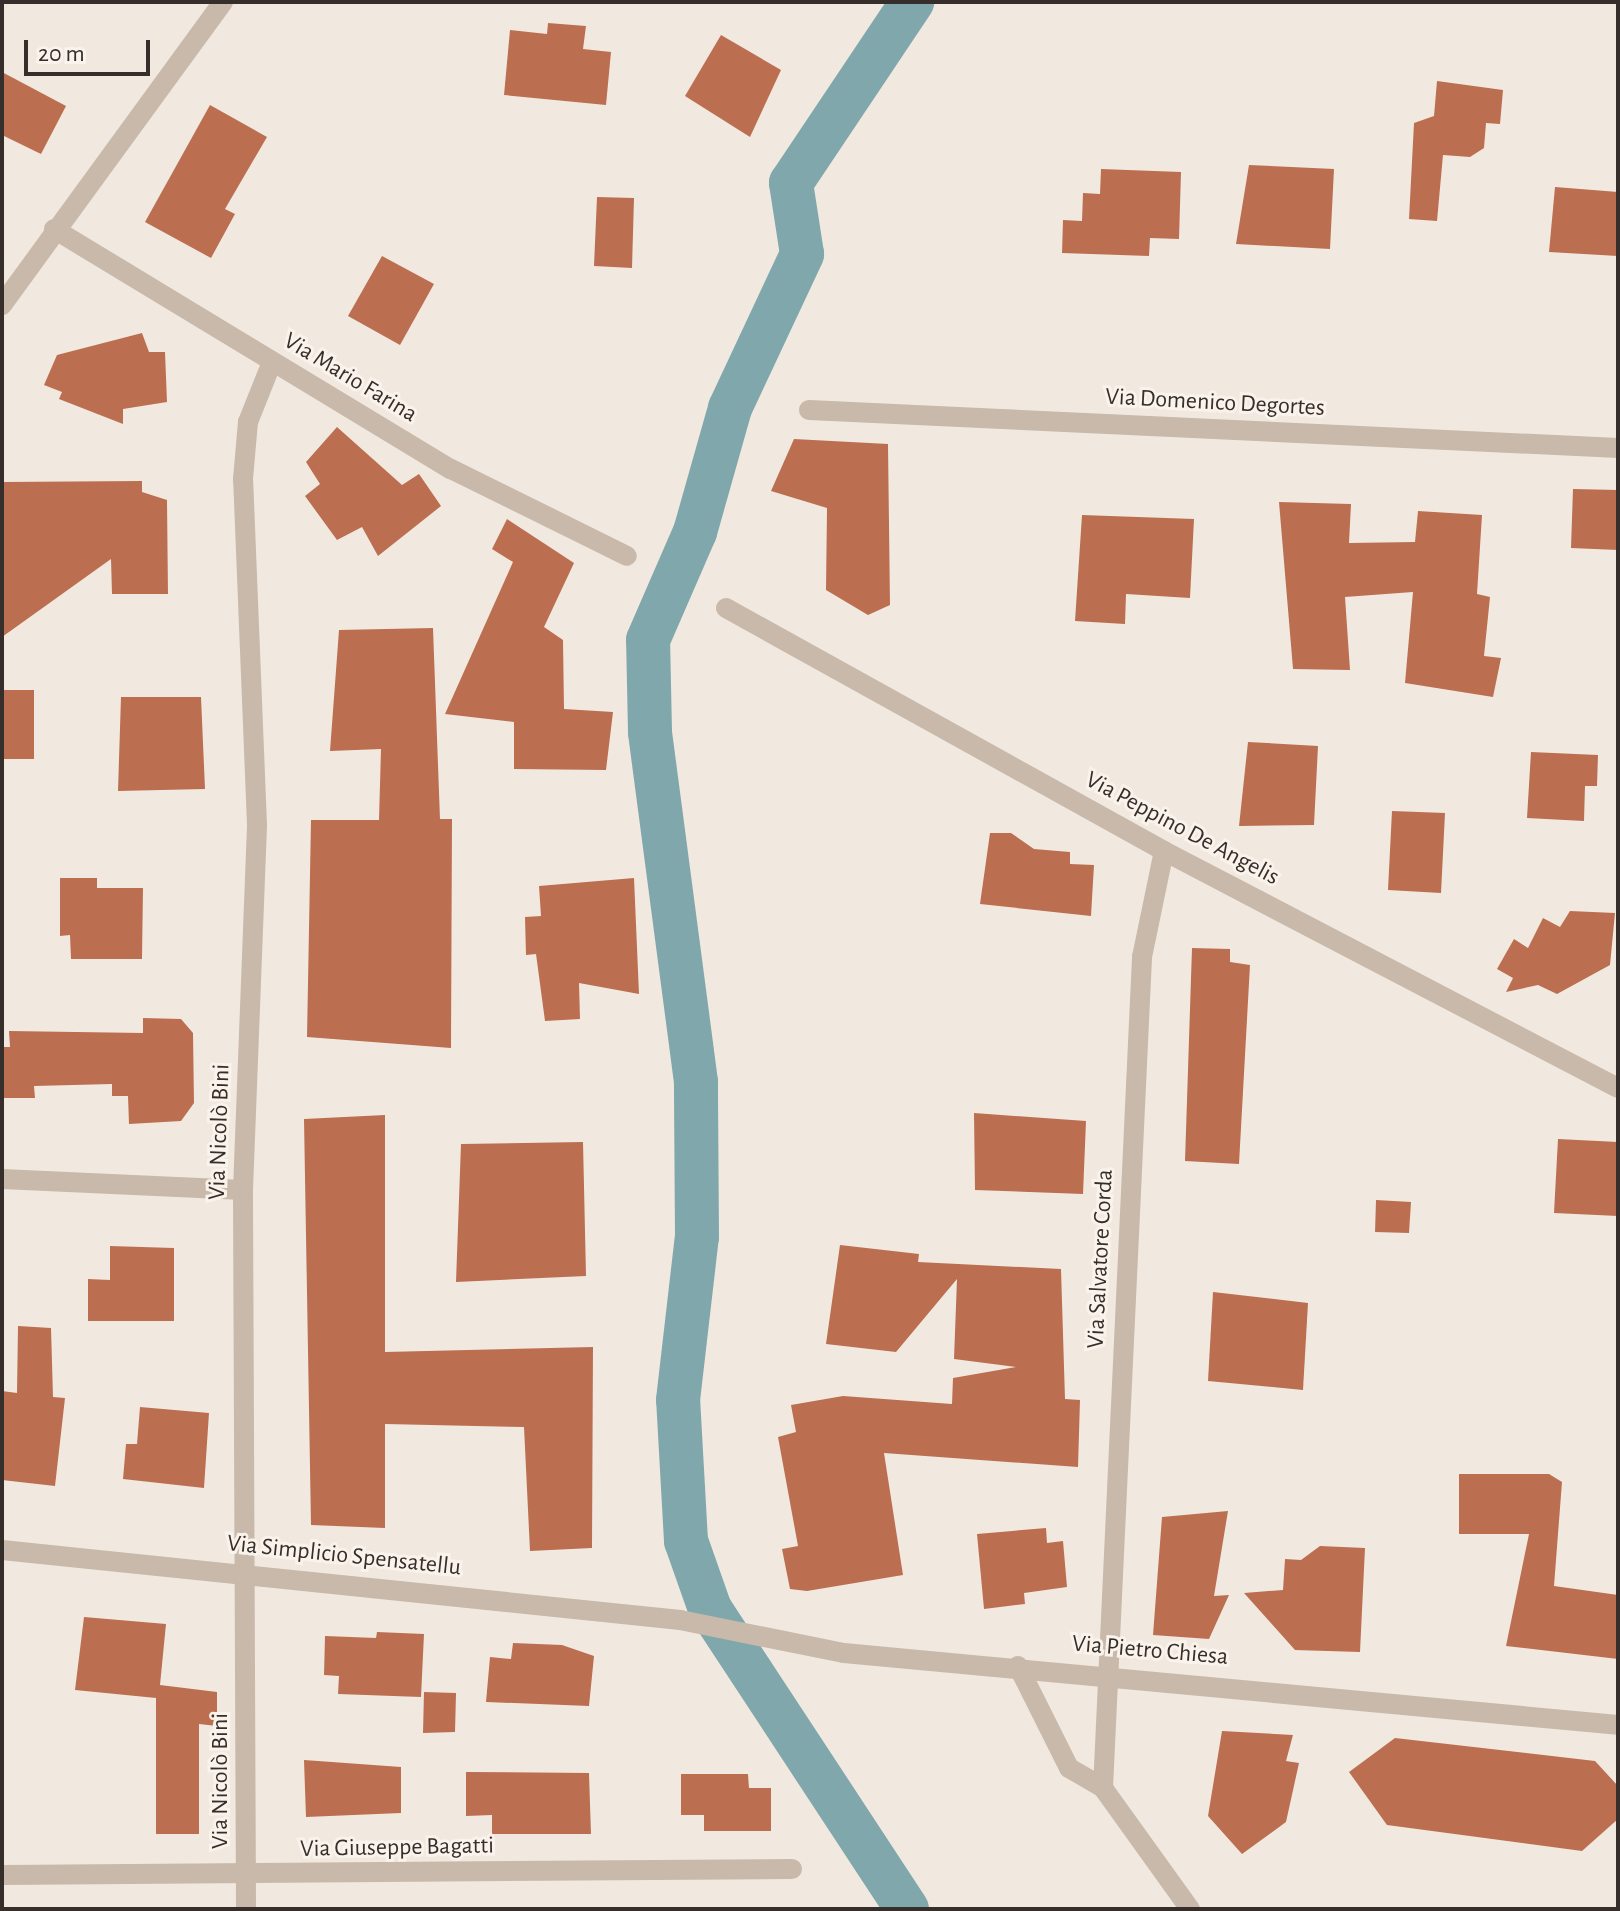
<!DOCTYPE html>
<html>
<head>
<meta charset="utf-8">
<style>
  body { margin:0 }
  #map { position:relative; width:1620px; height:1911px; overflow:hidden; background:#f1e9df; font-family:"Alegreya Sans",sans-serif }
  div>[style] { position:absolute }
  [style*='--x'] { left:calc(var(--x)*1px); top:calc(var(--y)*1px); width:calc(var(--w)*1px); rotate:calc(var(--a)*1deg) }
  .canal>* { height:44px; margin:-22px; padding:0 22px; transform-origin:22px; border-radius:22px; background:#80a8ac }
  .building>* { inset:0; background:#bc6e51 }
  .minor>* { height:20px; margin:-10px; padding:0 10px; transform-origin:10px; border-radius:10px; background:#c8b9ab }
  span { translate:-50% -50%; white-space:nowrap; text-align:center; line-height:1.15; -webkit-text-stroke:6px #f9f3eb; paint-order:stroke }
  .street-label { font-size:24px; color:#362e2a }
  .frame { position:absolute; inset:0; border:4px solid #362e2a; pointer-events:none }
  .scale { position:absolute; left:24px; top:40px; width:126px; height:36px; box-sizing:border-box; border:4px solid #362e2a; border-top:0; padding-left:10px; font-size:24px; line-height:28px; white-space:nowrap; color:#362e2a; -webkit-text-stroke:6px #f9f3eb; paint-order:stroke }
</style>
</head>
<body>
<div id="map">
  <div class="canal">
    <i style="--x:907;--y:1909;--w:359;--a:-123.3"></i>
    <i style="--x:710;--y:1609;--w:72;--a:-109.4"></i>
    <i style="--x:686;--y:1541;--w:141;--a:-93.2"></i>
    <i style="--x:678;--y:1400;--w:164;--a:-83.4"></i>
    <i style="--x:697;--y:1237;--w:155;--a:-90.4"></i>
    <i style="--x:696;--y:1082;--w:353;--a:-97.5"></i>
    <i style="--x:650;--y:732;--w:92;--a:-91.2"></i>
    <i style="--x:648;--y:640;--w:118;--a:-66.5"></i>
    <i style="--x:695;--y:532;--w:129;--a:-74.2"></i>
    <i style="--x:730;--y:408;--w:170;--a:-64.9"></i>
    <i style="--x:802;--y:254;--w:72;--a:-98.8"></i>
    <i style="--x:791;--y:183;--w:218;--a:-56.2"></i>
  </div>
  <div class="building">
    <i style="clip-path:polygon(548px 23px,586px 26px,583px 49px,611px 52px,606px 105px,504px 95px,510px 30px,547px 34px)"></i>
    <i style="clip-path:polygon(721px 35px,781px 70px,750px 137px,685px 96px)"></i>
    <i style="clip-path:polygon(2px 72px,66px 106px,41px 154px,2px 135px)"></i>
    <i style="clip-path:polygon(1437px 81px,1503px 90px,1500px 124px,1486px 123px,1484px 148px,1470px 157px,1443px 155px,1437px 221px,1409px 219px,1414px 123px,1434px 116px)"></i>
    <i style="clip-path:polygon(210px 105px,267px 137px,225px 209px,235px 214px,211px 258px,145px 222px)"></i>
    <i style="clip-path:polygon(1249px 165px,1334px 169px,1330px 249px,1236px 244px)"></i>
    <i style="clip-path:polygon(1101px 169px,1181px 172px,1179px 239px,1150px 238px,1149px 256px,1062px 253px,1063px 220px,1082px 221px,1083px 193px,1100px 194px)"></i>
    <i style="clip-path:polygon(1555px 187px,1618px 192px,1618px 256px,1549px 252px)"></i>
    <i style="clip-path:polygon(597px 197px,634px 198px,632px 268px,594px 266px)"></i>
    <i style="clip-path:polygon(382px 256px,434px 284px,400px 345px,348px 316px)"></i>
    <i style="clip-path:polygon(142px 333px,149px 352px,165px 352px,167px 402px,123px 409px,123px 424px,59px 399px,62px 392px,44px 385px,57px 355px)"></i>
    <i style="clip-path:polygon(337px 427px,402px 485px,419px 474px,441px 506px,378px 556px,362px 527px,337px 540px,305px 496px,320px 484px,306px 462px)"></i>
    <i style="clip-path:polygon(794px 439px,888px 444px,890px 605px,868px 615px,826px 590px,827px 508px,771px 491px)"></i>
    <i style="clip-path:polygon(142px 481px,142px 492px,167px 500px,168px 594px,112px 594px,111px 559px,2px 637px,2px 482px)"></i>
    <i style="clip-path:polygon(1573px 489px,1618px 490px,1618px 550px,1571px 548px)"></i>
    <i style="clip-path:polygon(1279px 502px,1351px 504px,1349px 543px,1415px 542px,1418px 511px,1482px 515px,1477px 594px,1490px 597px,1484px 656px,1501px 658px,1493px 697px,1405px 683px,1413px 592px,1345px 597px,1350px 670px,1293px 669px)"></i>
    <i style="clip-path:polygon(1082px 515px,1194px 519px,1190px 598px,1126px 594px,1125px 624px,1075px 621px)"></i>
    <i style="clip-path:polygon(507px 519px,574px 563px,544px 627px,563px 640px,564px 709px,613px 712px,606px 770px,514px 769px,514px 722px,445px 714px,513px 562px,492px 549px)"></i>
    <i style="clip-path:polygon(433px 628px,440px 819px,452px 819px,451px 1048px,307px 1037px,311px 820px,379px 820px,381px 749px,330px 751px,339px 630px)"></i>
    <i style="clip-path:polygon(2px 690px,34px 690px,34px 759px,2px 759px)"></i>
    <i style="clip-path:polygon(121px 697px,201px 697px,205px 789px,118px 791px)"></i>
    <i style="clip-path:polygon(1248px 742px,1318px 746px,1314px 825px,1239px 826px)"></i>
    <i style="clip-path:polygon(1531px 752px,1598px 755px,1597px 786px,1585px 786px,1584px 821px,1527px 818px)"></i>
    <i style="clip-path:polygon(1392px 811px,1445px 813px,1441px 893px,1388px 890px)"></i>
    <i style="clip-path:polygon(990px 833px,1011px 833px,1034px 849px,1070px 852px,1070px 864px,1094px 865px,1091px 916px,980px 904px)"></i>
    <i style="clip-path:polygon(60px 878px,97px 878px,97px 888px,143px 888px,142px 959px,71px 959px,70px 935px,60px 936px)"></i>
    <i style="clip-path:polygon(634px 878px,639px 994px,579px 983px,580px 1019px,545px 1021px,536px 954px,526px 955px,525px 917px,541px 916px,539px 886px)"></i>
    <i style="clip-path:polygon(1570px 911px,1615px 913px,1610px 965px,1557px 994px,1538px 985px,1506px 992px,1513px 978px,1497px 969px,1514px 939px,1528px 948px,1543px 918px,1560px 927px)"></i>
    <i style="clip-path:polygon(1192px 948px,1230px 949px,1230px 962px,1250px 965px,1239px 1164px,1185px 1161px)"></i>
    <i style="clip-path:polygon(143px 1018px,181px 1019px,193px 1033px,194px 1103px,181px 1121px,129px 1124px,128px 1096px,112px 1096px,112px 1084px,34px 1086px,35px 1098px,2px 1098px,2px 1047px,10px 1047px,9px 1031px,143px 1033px)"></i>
    <i style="clip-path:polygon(974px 1113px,1086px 1121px,1083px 1194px,975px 1190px)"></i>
    <i style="clip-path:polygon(385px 1115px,385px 1352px,593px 1347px,592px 1548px,530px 1551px,524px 1427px,385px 1424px,385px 1528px,311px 1525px,304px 1119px)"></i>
    <i style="clip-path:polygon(1558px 1139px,1618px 1142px,1618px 1216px,1554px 1213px)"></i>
    <i style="clip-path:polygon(583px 1142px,586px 1276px,456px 1282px,461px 1144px)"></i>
    <i style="clip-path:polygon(1376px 1200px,1411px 1202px,1409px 1233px,1375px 1232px)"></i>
    <i style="clip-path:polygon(840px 1245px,919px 1254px,918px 1262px,1061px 1269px,1065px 1399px,1080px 1400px,1078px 1467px,884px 1453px,903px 1575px,807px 1591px,790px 1589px,782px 1549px,798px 1546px,778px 1437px,796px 1432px,791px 1405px,843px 1396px,952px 1404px,953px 1378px,1016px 1367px,954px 1359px,957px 1279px,896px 1352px,826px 1344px)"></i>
    <i style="clip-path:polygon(110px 1246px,174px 1248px,174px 1321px,88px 1321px,88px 1279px,110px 1280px)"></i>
    <i style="clip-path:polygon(1213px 1292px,1308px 1303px,1303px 1390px,1208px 1381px)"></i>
    <i style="clip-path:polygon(18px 1326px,51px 1328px,53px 1397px,65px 1398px,55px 1486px,2px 1480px,2px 1391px,17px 1393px)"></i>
    <i style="clip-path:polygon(140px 1407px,209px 1413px,204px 1488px,123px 1479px,126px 1444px,137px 1444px)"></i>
    <i style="clip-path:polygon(1459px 1474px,1549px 1474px,1562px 1482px,1554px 1586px,1618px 1595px,1618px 1659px,1506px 1646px,1529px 1534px,1459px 1534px)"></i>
    <i style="clip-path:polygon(1228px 1511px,1214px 1596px,1229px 1595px,1209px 1639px,1153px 1635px,1162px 1517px)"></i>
    <i style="clip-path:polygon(1046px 1528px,1047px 1543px,1063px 1541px,1067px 1587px,1024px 1593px,1025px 1604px,984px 1609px,977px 1534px)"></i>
    <i style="clip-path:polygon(1320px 1546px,1365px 1548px,1360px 1652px,1295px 1650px,1244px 1593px,1283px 1590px,1285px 1559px,1301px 1560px)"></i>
    <i style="clip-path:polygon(84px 1617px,166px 1624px,160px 1685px,217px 1692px,217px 1726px,199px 1724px,199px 1834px,156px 1834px,156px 1698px,75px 1690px)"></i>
    <i style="clip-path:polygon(377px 1632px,424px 1634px,421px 1697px,338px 1694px,339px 1676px,324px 1675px,325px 1636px,376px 1638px)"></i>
    <i style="clip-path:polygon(513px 1643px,562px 1645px,594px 1656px,589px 1706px,486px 1702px,490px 1657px,511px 1659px)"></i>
    <i style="clip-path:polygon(424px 1692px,456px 1693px,455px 1732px,423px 1733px)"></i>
    <i style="clip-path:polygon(1222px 1731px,1293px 1735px,1286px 1761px,1299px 1763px,1286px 1822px,1242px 1854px,1208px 1816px)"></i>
    <i style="clip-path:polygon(1395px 1738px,1595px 1761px,1618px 1786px,1618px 1819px,1582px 1851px,1387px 1825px,1349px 1772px)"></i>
    <i style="clip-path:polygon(304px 1760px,401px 1767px,401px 1813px,306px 1817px)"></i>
    <i style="clip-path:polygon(466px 1772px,589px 1773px,591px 1834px,492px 1834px,492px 1815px,466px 1816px)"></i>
    <i style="clip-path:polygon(681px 1774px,748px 1774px,749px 1788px,771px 1788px,771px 1831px,704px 1831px,704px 1815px,681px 1815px)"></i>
  </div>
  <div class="minor">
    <i style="--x:54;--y:229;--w:464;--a:31.2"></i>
    <i style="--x:451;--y:469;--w:196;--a:26.3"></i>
    <i style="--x:2;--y:305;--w:375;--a:-53.9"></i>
    <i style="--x:809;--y:410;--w:810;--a:2.69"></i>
    <i style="--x:726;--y:608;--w:501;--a:29.02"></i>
    <i style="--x:1164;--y:851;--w:512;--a:27.57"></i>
    <i style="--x:2;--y:1179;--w:241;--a:2.6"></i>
    <i style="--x:2;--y:1550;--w:682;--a:5.89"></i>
    <i style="--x:680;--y:1620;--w:167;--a:11.4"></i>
    <i style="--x:844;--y:1653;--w:777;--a:5.31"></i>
    <i style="--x:1018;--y:1666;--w:114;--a:63.4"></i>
    <i style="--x:1069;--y:1768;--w:39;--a:30"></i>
    <i style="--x:1103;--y:1788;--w:149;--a:54.3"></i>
    <i style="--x:1103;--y:1788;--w:832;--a:-87.31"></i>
    <i style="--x:1142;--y:957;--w:108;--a:-78.3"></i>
    <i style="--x:2;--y:1875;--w:790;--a:-0.44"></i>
    <i style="--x:246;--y:1909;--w:719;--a:-90.24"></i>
    <i style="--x:243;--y:1190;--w:365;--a:-87.8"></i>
    <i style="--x:257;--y:825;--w:346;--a:-92.3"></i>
    <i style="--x:243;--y:479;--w:57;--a:-85"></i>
    <i style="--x:248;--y:422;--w:65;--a:-68.2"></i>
  </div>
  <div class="street-label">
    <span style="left:350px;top:378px;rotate:31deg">Via Mario Farina</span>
    <span style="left:1215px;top:403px;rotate:3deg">Via Domenico Degortes</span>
    <span style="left:1182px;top:829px;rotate:28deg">Via Peppino De Angelis</span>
    <span style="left:220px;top:1132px;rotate:-88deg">Via Nicolò Bini</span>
    <span style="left:1101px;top:1259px;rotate:-87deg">Via Salvatore Corda</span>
    <span style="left:344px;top:1556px;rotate:6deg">Via Simplicio Spensatellu</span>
    <span style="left:1150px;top:1651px;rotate:5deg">Via Pietro Chiesa</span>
    <span style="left:221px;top:1781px;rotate:-90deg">Via Nicolò Bini</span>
    <span style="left:397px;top:1848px;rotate:-1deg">Via Giuseppe Bagatti</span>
  </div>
  <div class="frame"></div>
  <div class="scale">20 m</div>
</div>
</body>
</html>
